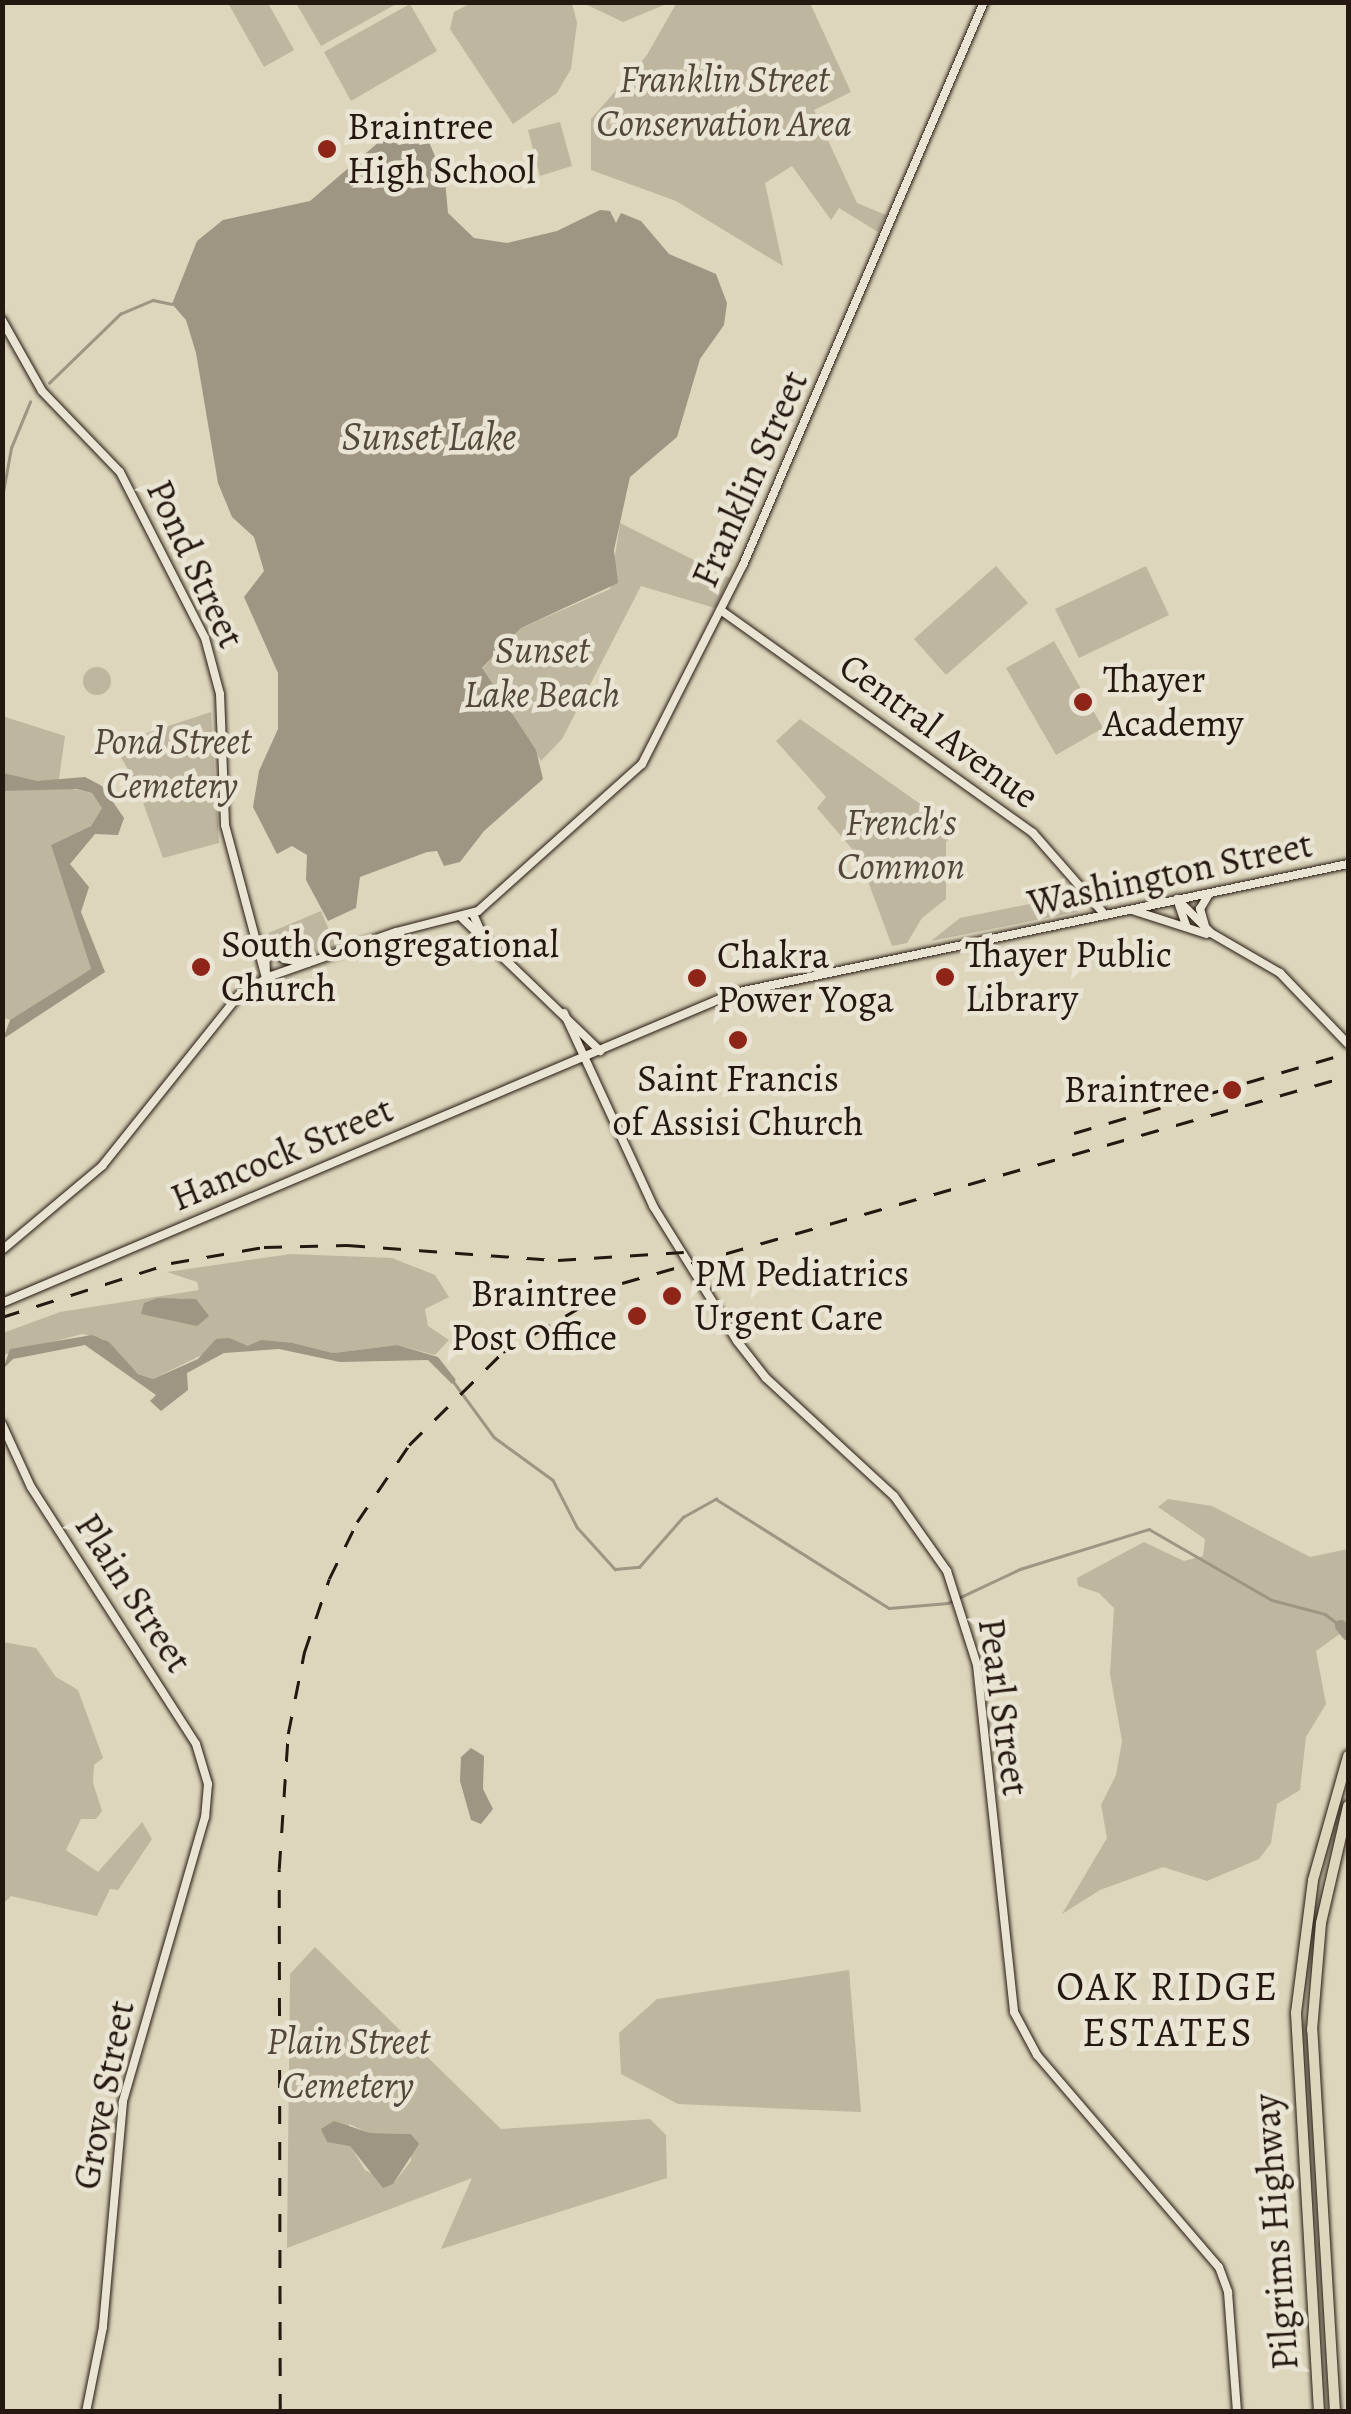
<!DOCTYPE html>
<html>
<head>
<meta charset="utf-8">
<style>
  body { margin:0 }
  #map { position:relative; width:1351px; height:2414px; overflow:hidden; background:#ddd6bc; font-family:Alegreya,serif }
  div>[style] { position:absolute }
  [style*='--x'] { left:calc(var(--x)*1px); top:calc(var(--y)*1px); width:calc(var(--w)*1px); rotate:calc(var(--a)*1deg) }
  .green>* { inset:0; background:#beb69f }
  .round { border-radius:50% }
  .water>* { inset:0; background:#9e9582 }
  .stream>* { height:2.5px; margin:-1.25px; padding:0 1.25px; transform-origin:1.25px; border-radius:1.25px; background:#9e9582 }
  .river>* { height:12px; margin:-6px; padding:0 6px; transform-origin:6px; border-radius:6px; background:#9e9582 }
  .roads { filter:drop-shadow(0 0 2px #251810) drop-shadow(0 0 2px #251810) }
  .secondary>* { height:8px; margin:-4px; padding:0 4px; transform-origin:4px; border-radius:4px; background:#e9e4d3 }
  .motorway>* { height:10px; margin:-5px; padding:0 5px; transform-origin:5px; border-radius:5px; background:#ddd6bc }
  .rail>* { height:2.5px; margin-top:-1.25px; transform-origin:0; background:repeating-linear-gradient(90deg,#251810 0 18px,transparent 0 36px) }
  .dots>* { width:28px; height:28px; translate:-50% -50%; box-sizing:border-box; border:5px solid #e9e4d3; border-radius:50% }
  span { translate:-50% -50%; white-space:nowrap; text-align:center; line-height:1.15; -webkit-text-stroke:9px #e9e4d3; paint-order:stroke }
  .park-label { font-size:38px; color:#53473b; font-style:italic }
  .poi-label { font-size:38px; color:#251810 }
  .left { translate:0 -50%; text-align:left }
  .right { translate:-100% -50%; text-align:right }
  .street-label { font-size:38px; color:#251810 }
  .water-label { font-size:40px; color:#554a3e; font-style:italic }
  .neighbourhood-label { font-size:40px; color:#251810; letter-spacing:2.5px }
  .frame { position:absolute; inset:0; border:5px solid #251810; pointer-events:none }
</style>
</head>
<body>
<div id="map">
  <div class="green">
    <i style="clip-path:polygon(677px 2px,810px 3px,851px 92px,814px 110px,857px 203px,886px 215px,878px 232px,839px 208px,831px 220px,792px 166px,765px 183px,783px 266px,676px 201px,591px 170px,591px 119px,647px 55px)"></i>
    <i style="clip-path:polygon(228px 3px,268px 3px,294px 50px,264px 67px)"></i>
    <i style="clip-path:polygon(296px 3px,398px 3px,321px 46px)"></i>
    <i style="clip-path:polygon(471px 3px,572px 3px,577px 23px,571px 69px,557px 93px,513px 124px,450px 29px,454px 12px)"></i>
    <i style="clip-path:polygon(583px 3px,669px 3px,623px 22px)"></i>
    <i style="clip-path:polygon(410px 4px,437px 51px,351px 101px,324px 52px)"></i>
    <i style="clip-path:polygon(560px 122px,572px 166px,540px 176px,528px 130px)"></i>
    <i style="clip-path:polygon(620px 523px,730px 578px,715px 608px,641px 586px,562px 739px,541px 761px,481px 670px,521px 628px,610px 589px)"></i>
    <i style="clip-path:polygon(996px 566px,1028px 603px,946px 675px,914px 639px)"></i>
    <i style="clip-path:polygon(1146px 566px,1169px 615px,1079px 658px,1055px 609px)"></i>
    <i style="clip-path:polygon(1054px 641px,1103px 728px,1056px 755px,1006px 668px)"></i>
    <i class="round" style="left:83px;top:667px;width:28px;height:28px"></i>
    <i style="clip-path:polygon(211px 712px,219px 843px,163px 858px,136px 783px,113px 744px)"></i>
    <i style="clip-path:polygon(2px 716px,65px 736px,58px 786px,92px 793px,102px 808px,91px 826px,51px 845px,91px 969px,10px 1020px,2px 1017px)"></i>
    <i style="clip-path:polygon(800px 719px,957px 830px,946px 842px,946px 899px,922px 918px,907px 943px,892px 946px,859px 857px,817px 808px,826px 797px,776px 741px)"></i>
    <i style="clip-path:polygon(1074px 895px,1084px 903px,1077px 912px,931px 941px,960px 918px)"></i>
    <i style="clip-path:polygon(321px 911px,336px 947px,297px 957px,266px 934px)"></i>
    <i style="clip-path:polygon(evenodd,291px 1254px,392px 1258px,435px 1275px,449px 1297px,425px 1309px,428px 1326px,449px 1340px,435px 1355px,397px 1345px,333px 1353px,293px 1343px,248px 1346px,232px 1340px,153px 1379px,138px 1374px,103px 1339px,82px 1334px,3px 1355px,3px 1333px,60px 1312px,199px 1290px,197px 1282px,167px 1272px,291px 1254px,183px 1298px,189px 1321px,142px 1314px,173px 1299px,183px 1298px)"></i>
    <i style="clip-path:polygon(1168px 1499px,1212px 1506px,1310px 1557px,1348px 1549px,1348px 1628px,1316px 1651px,1326px 1704px,1306px 1737px,1300px 1790px,1277px 1804px,1271px 1843px,1259px 1859px,1207px 1881px,1163px 1867px,1100px 1890px,1062px 1914px,1107px 1838px,1101px 1805px,1116px 1775px,1122px 1741px,1110px 1674px,1114px 1608px,1099px 1593px,1078px 1586px,1077px 1578px,1144px 1542px,1184px 1561px,1203px 1556px,1205px 1539px,1158px 1507px)"></i>
    <i style="clip-path:polygon(3px 1642px,36px 1648px,56px 1677px,78px 1690px,103px 1758px,94px 1765px,93px 1783px,102px 1811px,96px 1819px,81px 1819px,66px 1850px,98px 1872px,142px 1822px,152px 1839px,118px 1890px,110px 1889px,97px 1916px,11px 1896px,3px 1904px)"></i>
    <i style="clip-path:polygon(evenodd,315px 1947px,501px 2129px,650px 2119px,666px 2135px,667px 2178px,441px 2249px,472px 2178px,287px 2248px,290px 1974px,315px 1947px,349px 2124px,369px 2133px,412px 2134px,411px 2161px,393px 2184px,365px 2170px,350px 2145px,349px 2124px)"></i>
    <i style="clip-path:polygon(849px 1970px,861px 2112px,678px 2104px,621px 2074px,619px 2033px,657px 1999px)"></i>
  </div>
  <div class="water">
    <i style="clip-path:polygon(416px 134px,429px 142px,445px 180px,448px 213px,474px 238px,507px 243px,557px 231px,600px 210px,610px 211px,616px 223px,621px 213px,641px 221px,669px 254px,716px 274px,727px 303px,724px 325px,700px 359px,677px 437px,630px 477px,614px 550px,618px 583px,521px 628px,482px 668px,536px 750px,543px 779px,484px 831px,460px 862px,444px 866px,437px 851px,427px 852px,360px 877px,356px 908px,328px 921px,306px 880px,307px 855px,292px 846px,277px 854px,253px 807px,259px 771px,278px 729px,278px 673px,244px 597px,264px 571px,254px 537px,232px 517px,218px 483px,196px 353px,186px 320px,172px 304px,197px 241px,223px 220px,310px 201px,380px 141px)"></i>
    <i style="clip-path:polygon(3px 773px,37px 781px,85px 777px,102px 786px,124px 818px,118px 835px,95px 834px,70px 864px,89px 887px,81px 912px,105px 972px,3px 1039px,10px 1020px,91px 969px,51px 845px,91px 826px,102px 808px,92px 793px,76px 789px,3px 791px)"></i>
    <i style="clip-path:polygon(158px 1298px,196px 1299px,209px 1316px,197px 1326px,141px 1314px,144px 1303px)"></i>
    <i style="clip-path:polygon(92px 1335px,109px 1342px,138px 1374px,153px 1379px,198px 1359px,216px 1339px,229px 1338px,248px 1346px,261px 1340px,293px 1343px,333px 1353px,397px 1345px,438px 1357px,456px 1380px,452px 1384px,428px 1360px,340px 1362px,279px 1349px,224px 1353px,187px 1373px,188px 1390px,161px 1411px,150px 1401px,156px 1395px,85px 1345px,13px 1359px,3px 1369px,10px 1349px)"></i>
    <i style="clip-path:polygon(471px 1748px,484px 1756px,483px 1789px,493px 1809px,481px 1824px,471px 1820px,460px 1781px,461px 1757px)"></i>
    <i style="clip-path:polygon(334px 2121px,370px 2133px,411px 2134px,419px 2144px,393px 2184px,383px 2188px,350px 2146px,327px 2142px,321px 2129px)"></i>
  </div>
  <div class="stream">
    <i style="--x:49;--y:383;--w:99;--a:-44.2"></i>
    <i style="--x:120;--y:314;--w:36;--a:-23"></i>
    <i style="--x:153;--y:300;--w:19;--a:12"></i>
    <i style="--x:2;--y:498;--w:51;--a:-79.8"></i>
    <i style="--x:11;--y:448;--w:50;--a:-67.6"></i>
    <i style="--x:453;--y:1381;--w:69;--a:53.8"></i>
    <i style="--x:494;--y:1437;--w:73;--a:36.1"></i>
    <i style="--x:553;--y:1480;--w:53;--a:62.9"></i>
    <i style="--x:577;--y:1527;--w:57;--a:47.9"></i>
    <i style="--x:615;--y:1569;--w:24;--a:-5"></i>
    <i style="--x:639;--y:1567;--w:67;--a:-48.7"></i>
    <i style="--x:683;--y:1517;--w:38;--a:-29"></i>
    <i style="--x:716;--y:1499;--w:204;--a:32.2"></i>
    <i style="--x:889;--y:1608;--w:59;--a:-4.8"></i>
    <i style="--x:948;--y:1603;--w:80;--a:-25.3"></i>
    <i style="--x:1020;--y:1569;--w:135;--a:-17.2"></i>
    <i style="--x:1149;--y:1529;--w:142;--a:30"></i>
    <i style="--x:1272;--y:1600;--w:55;--a:14.8"></i>
    <i style="--x:1325;--y:1614;--w:20;--a:37"></i>
  </div>
  <div class="river">
    <i style="--x:1341;--y:1626;--w:11;--a:52"></i>
  </div>
  <div class="roads">
    <div class="secondary">
      <i style="--x:2;--y:320;--w:81;--a:60.6"></i>
      <i style="--x:42;--y:391;--w:112;--a:46.1"></i>
      <i style="--x:120;--y:472;--w:186;--a:62.9"></i>
      <i style="--x:205;--y:638;--w:58;--a:75"></i>
      <i style="--x:220;--y:694;--w:131;--a:87.8"></i>
      <i style="--x:225;--y:825;--w:158;--a:75"></i>
      <i style="--x:722;--y:611;--w:382;--a:35.5"></i>
      <i style="--x:1033;--y:833;--w:109;--a:48.7"></i>
      <i style="--x:1177;--y:899;--w:48;--a:45"></i>
      <i style="--x:1211;--y:933;--w:80;--a:30.1"></i>
      <i style="--x:1280;--y:973;--w:98;--a:46.2"></i>
      <i style="--x:1177;--y:899;--w:28;--a:71"></i>
      <i style="--x:1135;--y:911;--w:75;--a:17.9"></i>
      <i style="--x:473;--y:914;--w:32;--a:66"></i>
      <i style="--x:462;--y:918;--w:192;--a:43.9"></i>
      <i style="--x:1205;--y:926;--w:18;--a:-106"></i>
      <i style="--x:1200;--y:909;--w:17;--a:-59"></i>
      <i style="--x:263;--y:942;--w:27;--a:39"></i>
      <i style="--x:284;--y:959;--w:24;--a:9"></i>
      <i style="--x:265;--y:946;--w:32;--a:88"></i>
      <i style="--x:564;--y:1013;--w:213;--a:65.2"></i>
      <i style="--x:653;--y:1206;--w:159;--a:58.1"></i>
      <i style="--x:737;--y:1341;--w:47;--a:51.9"></i>
      <i style="--x:766;--y:1378;--w:174;--a:42.7"></i>
      <i style="--x:894;--y:1496;--w:92;--a:54.8"></i>
      <i style="--x:947;--y:1571;--w:99;--a:72.3"></i>
      <i style="--x:977;--y:1665;--w:349;--a:83.9"></i>
      <i style="--x:1014;--y:2012;--w:49;--a:61.9"></i>
      <i style="--x:1037;--y:2055;--w:279;--a:49.4"></i>
      <i style="--x:1219;--y:2267;--w:27;--a:70"></i>
      <i style="--x:1228;--y:2292;--w:120;--a:85.7"></i>
      <i style="--x:2;--y:1250;--w:131;--a:-40"></i>
      <i style="--x:102;--y:1166;--w:219;--a:-51.3"></i>
      <i style="--x:239;--y:995;--w:37;--a:-31"></i>
      <i style="--x:271;--y:976;--w:133;--a:-19.4"></i>
      <i style="--x:396;--y:932;--w:85;--a:-14.4"></i>
      <i style="--x:478;--y:911;--w:220;--a:-41.9"></i>
      <i style="--x:642;--y:764;--w:223;--a:-63.1"></i>
      <i style="--x:743;--y:565;--w:612;--a:-66.83"></i>
      <i style="--x:2;--y:1303;--w:795;--a:-22.95"></i>
      <i style="--x:734;--y:993;--w:627;--a:-11.87"></i>
      <i style="--x:2;--y:1424;--w:69;--a:65.3"></i>
      <i style="--x:31;--y:1487;--w:305;--a:57.3"></i>
      <i style="--x:196;--y:1744;--w:42;--a:73.3"></i>
      <i style="--x:208;--y:1784;--w:33;--a:95"></i>
      <i style="--x:205;--y:1817;--w:297;--a:106.1"></i>
      <i style="--x:123;--y:2102;--w:226;--a:95.1"></i>
      <i style="--x:103;--y:2327;--w:87;--a:101.3"></i>
    </div>
    <div class="motorway">
      <i style="--x:1319;--y:2412;--w:400;--a:-93.3"></i>
      <i style="--x:1296;--y:2013;--w:134;--a:-82.7"></i>
      <i style="--x:1313;--y:1880;--w:129;--a:-74.2"></i>
      <i style="--x:1335;--y:2412;--w:383;--a:-93.4"></i>
      <i style="--x:1312;--y:2030;--w:107;--a:-85.2"></i>
      <i style="--x:1321;--y:1923;--w:120;--a:-77"></i>
    </div>
  </div>
  <div class="rail">
    <i style="--x:1074;--y:1133;--w:285;--a:-16.3"></i>
    <i style="--x:2;--y:1317;--w:177;--a:-17.7"></i>
    <i style="--x:171;--y:1263;--w:94;--a:-9.8"></i>
    <i style="--x:264;--y:1247;--w:83;--a:-1.4"></i>
    <i style="--x:347;--y:1245;--w:212;--a:4.1"></i>
    <i style="--x:558;--y:1260;--w:126;--a:-3.6"></i>
    <i style="--x:280;--y:2412;--w:543;--a:-90.11"></i>
    <i style="--x:279;--y:1869;--w:135;--a:-86.2"></i>
    <i style="--x:288;--y:1734;--w:83;--a:-78.8"></i>
    <i style="--x:304;--y:1653;--w:78;--a:-71.3"></i>
    <i style="--x:329;--y:1579;--w:64;--a:-63.8"></i>
    <i style="--x:357;--y:1522;--w:93;--a:-56"></i>
    <i style="--x:409;--y:1445;--w:132;--a:-44.7"></i>
    <i style="--x:503;--y:1352;--w:138;--a:-30.1"></i>
    <i style="--x:622;--y:1283;--w:755;--a:-15.91"></i>
  </div>
  <div class="dots">
    <i style="left:327px;top:149px;background:#8f2418"></i>
    <i style="left:1083px;top:702px;background:#8f2418"></i>
    <i style="left:201px;top:967px;background:#8f2418"></i>
    <i style="left:945px;top:977px;background:#8f2418"></i>
    <i style="left:697px;top:978px;background:#8f2418"></i>
    <i style="left:738px;top:1040px;background:#8f2418"></i>
    <i style="left:1232px;top:1090px;background:#8f2418"></i>
    <i style="left:672px;top:1296px;background:#8f2418"></i>
    <i style="left:637px;top:1316px;background:#8f2418"></i>
  </div>
  <div class="park-label">
    <span style="left:724px;top:102px">Franklin Street<br>Conservation Area</span>
    <span style="left:542px;top:673px">Sunset<br>Lake Beach</span>
    <span style="left:172px;top:764px">Pond Street<br>Cemetery</span>
    <span style="left:901px;top:845px">French's<br>Common</span>
    <span style="left:348px;top:2064px">Plain Street<br>Cemetery</span>
  </div>
  <div class="poi-label">
    <span class="left" style="left:347px;top:149px">Braintree<br>High School</span>
    <span class="left" style="left:1103px;top:702px">Thayer<br>Academy</span>
    <span class="left" style="left:221px;top:967px">South Congregational<br>Church</span>
    <span class="left" style="left:965px;top:977px">Thayer Public<br>Library</span>
    <span class="left" style="left:717px;top:978px">Chakra<br>Power Yoga</span>
    <span style="left:738px;top:1101px">Saint Francis<br>of Assisi Church</span>
    <span class="right" style="left:1210px;top:1090px">Braintree</span>
    <span class="left" style="left:694px;top:1296px">PM Pediatrics<br>Urgent Care</span>
    <span class="right" style="left:617px;top:1316px">Braintree<br>Post Office</span>
  </div>
  <div class="street-label">
    <span style="left:750px;top:479px;rotate:-66deg">Franklin Street</span>
    <span style="left:195px;top:564px;rotate:65deg">Pond Street</span>
    <span style="left:939px;top:731px;rotate:36deg">Central Avenue</span>
    <span style="left:1170px;top:874px;rotate:-12deg">Washington Street</span>
    <span style="left:282px;top:1154px;rotate:-23deg">Hancock Street</span>
    <span style="left:133px;top:1593px;rotate:57deg">Plain Street</span>
    <span style="left:1003px;top:1707px;rotate:82deg">Pearl Street</span>
    <span style="left:104px;top:2095px;rotate:-79deg">Grove Street</span>
    <span style="left:1276px;top:2232px;rotate:-94deg">Pilgrims Highway</span>
  </div>
  <div class="water-label">
    <span style="left:429px;top:437px">Sunset Lake</span>
  </div>
  <div class="neighbourhood-label">
    <span style="left:1168px;top:2010px">OAK RIDGE<br>ESTATES</span>
  </div>
  <div class="frame"></div>
</div>
</body>
</html>
